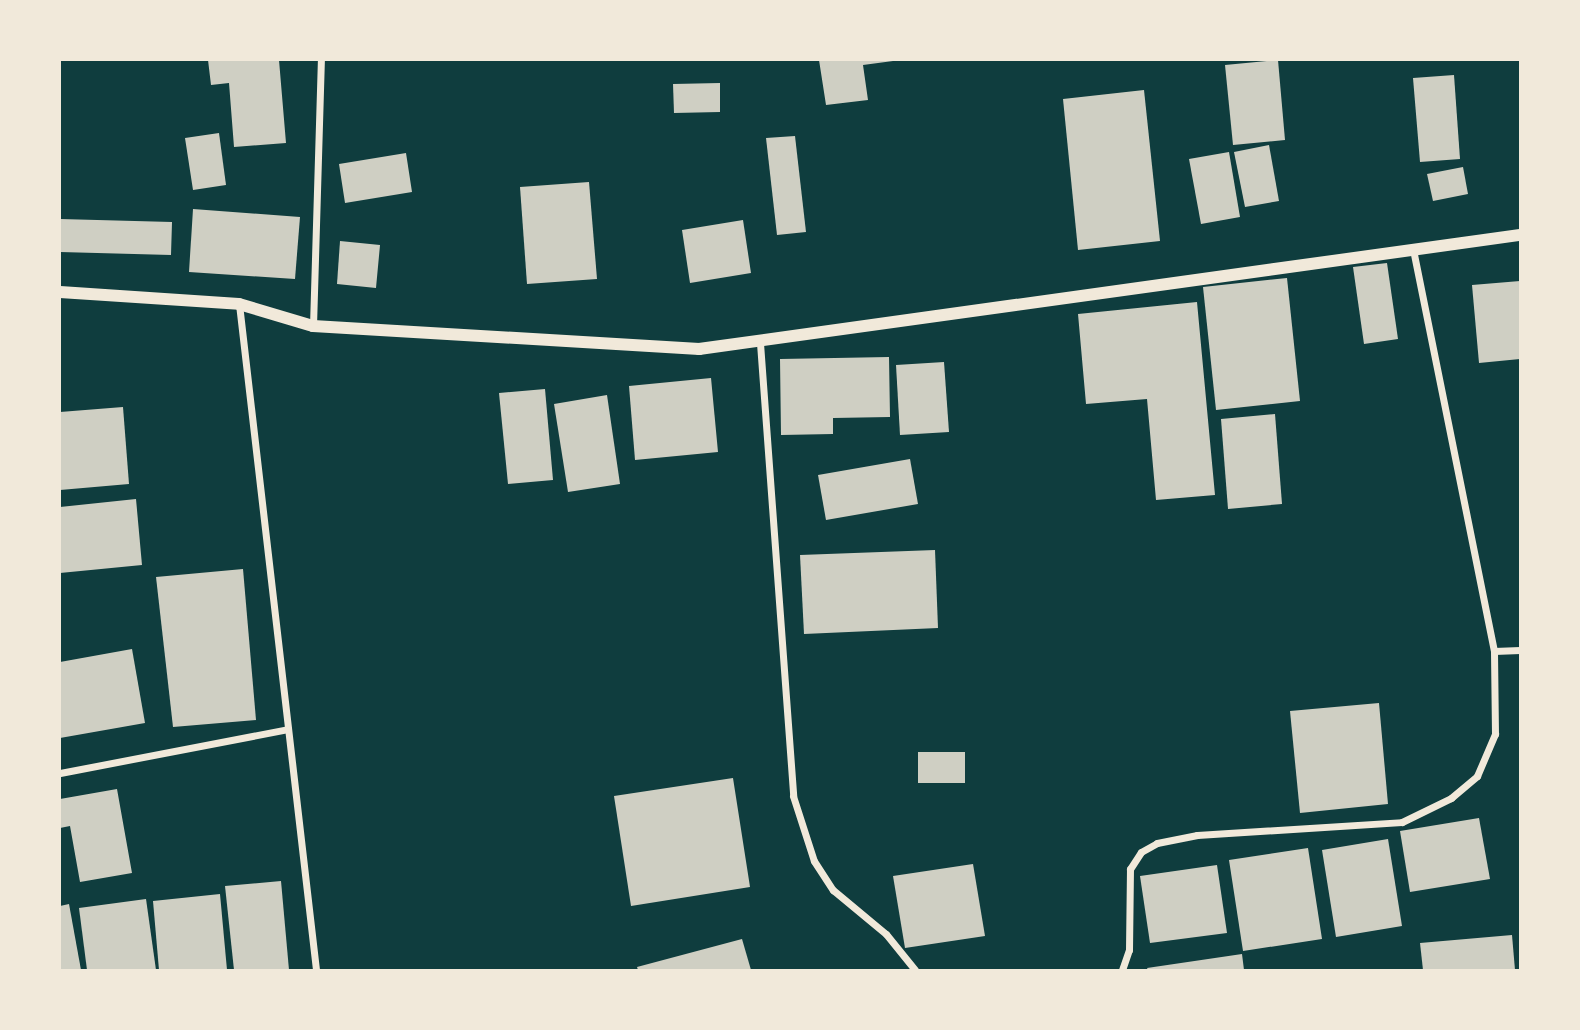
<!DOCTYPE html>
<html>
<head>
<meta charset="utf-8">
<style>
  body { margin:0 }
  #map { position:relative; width:1580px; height:1030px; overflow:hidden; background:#0f3d3e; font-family:"PT Sans Narrow",sans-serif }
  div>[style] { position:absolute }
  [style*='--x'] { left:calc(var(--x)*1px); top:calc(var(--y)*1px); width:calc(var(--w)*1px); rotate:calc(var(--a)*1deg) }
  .building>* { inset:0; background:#cfcfc3 }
  .minor>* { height:7px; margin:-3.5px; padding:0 3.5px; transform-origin:3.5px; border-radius:3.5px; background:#f1e9da }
  .tertiary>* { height:12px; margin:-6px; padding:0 6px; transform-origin:6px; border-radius:6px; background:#f1e9da }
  span { translate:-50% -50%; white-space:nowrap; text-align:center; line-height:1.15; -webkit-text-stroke:5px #f1e9da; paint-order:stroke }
  .frame { position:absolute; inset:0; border:61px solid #f1e9da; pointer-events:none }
</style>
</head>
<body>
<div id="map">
  <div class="building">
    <i style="clip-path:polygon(208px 60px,279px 60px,286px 143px,234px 147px,229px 83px,211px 85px)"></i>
    <i style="clip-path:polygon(819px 60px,893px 60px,893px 61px,863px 65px,868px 100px,826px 105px)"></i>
    <i style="clip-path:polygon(1278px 60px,1285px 140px,1233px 145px,1225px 65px)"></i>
    <i style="clip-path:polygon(1454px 75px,1460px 159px,1420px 162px,1413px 78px)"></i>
    <i style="clip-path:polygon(720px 83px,720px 112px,674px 113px,673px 84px)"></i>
    <i style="clip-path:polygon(1144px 90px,1160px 241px,1078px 250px,1063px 99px)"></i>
    <i style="clip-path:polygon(219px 133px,226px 185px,193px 190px,185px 138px)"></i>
    <i style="clip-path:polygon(795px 136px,806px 232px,777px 235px,766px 138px)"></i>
    <i style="clip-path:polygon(1269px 145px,1279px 201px,1245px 207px,1234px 152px)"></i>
    <i style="clip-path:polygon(1229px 152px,1240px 217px,1201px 224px,1189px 159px)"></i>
    <i style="clip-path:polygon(406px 153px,412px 192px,345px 203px,339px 164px)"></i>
    <i style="clip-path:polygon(1463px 167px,1468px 194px,1433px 201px,1427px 174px)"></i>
    <i style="clip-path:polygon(589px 182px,597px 279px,527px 284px,520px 187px)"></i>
    <i style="clip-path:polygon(193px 209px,300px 217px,295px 279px,189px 272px)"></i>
    <i style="clip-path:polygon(60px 219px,172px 222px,171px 255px,60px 252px)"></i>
    <i style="clip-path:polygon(743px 220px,751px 273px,690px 283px,682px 230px)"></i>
    <i style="clip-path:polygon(340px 241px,380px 245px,376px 288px,337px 284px)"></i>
    <i style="clip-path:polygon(1387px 263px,1398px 339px,1364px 344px,1353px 267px)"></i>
    <i style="clip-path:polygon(1287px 278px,1300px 401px,1216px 410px,1203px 287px)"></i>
    <i style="clip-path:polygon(1520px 281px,1520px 359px,1479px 363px,1472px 285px)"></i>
    <i style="clip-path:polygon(1197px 302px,1215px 495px,1156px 500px,1147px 399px,1086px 404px,1078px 314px)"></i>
    <i style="clip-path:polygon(889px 357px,890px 417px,833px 418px,833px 434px,781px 435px,780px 359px)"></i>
    <i style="clip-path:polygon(944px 362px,949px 432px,900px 435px,896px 365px)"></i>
    <i style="clip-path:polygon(711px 378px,718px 452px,635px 460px,629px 386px)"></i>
    <i style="clip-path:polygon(545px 389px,553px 480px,508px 484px,499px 393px)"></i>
    <i style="clip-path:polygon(607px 395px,620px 484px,568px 492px,554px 404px)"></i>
    <i style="clip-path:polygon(123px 407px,129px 484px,60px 490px,60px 412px)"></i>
    <i style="clip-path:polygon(1275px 414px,1282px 504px,1228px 509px,1221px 419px)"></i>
    <i style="clip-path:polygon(910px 459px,918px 504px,826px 520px,818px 475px)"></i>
    <i style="clip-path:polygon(136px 499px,142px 565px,60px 573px,60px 507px)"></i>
    <i style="clip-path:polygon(935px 550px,938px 628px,804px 634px,800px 555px)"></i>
    <i style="clip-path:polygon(243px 569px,256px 720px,173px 727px,156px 577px)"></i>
    <i style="clip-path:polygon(132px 649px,145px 723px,60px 738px,60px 662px)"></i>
    <i style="clip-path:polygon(1379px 703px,1388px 804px,1300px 813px,1290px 711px)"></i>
    <i style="clip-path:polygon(918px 752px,965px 752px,965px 783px,918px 783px)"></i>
    <i style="clip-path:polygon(733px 778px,750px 887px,631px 906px,614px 796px)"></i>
    <i style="clip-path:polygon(117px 789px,132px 873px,80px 882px,70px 826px,60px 828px,60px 799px)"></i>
    <i style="clip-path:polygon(1479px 818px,1490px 879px,1410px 892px,1400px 831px)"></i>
    <i style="clip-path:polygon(1388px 839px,1402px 926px,1336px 937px,1322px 850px)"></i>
    <i style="clip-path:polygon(1308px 848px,1322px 939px,1243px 951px,1229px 860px)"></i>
    <i style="clip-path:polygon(973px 864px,985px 936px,905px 948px,893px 876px)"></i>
    <i style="clip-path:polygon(1217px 865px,1227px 933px,1150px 943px,1140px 876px)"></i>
    <i style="clip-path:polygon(281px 881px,289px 970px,234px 970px,225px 886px)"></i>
    <i style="clip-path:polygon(220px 894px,227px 970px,159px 970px,153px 901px)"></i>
    <i style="clip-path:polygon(146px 899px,156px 970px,87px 970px,79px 908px)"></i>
    <i style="clip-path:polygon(69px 904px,81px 970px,60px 970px,60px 906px)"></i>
    <i style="clip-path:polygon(1512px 935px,1515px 970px,1423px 970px,1420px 943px)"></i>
    <i style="clip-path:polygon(742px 939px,751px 970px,638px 970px,637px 967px)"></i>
    <i style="clip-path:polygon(1242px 954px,1244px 970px,1148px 970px,1147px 968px)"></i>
  </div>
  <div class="minor">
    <i style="--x:239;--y:304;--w:670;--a:83.4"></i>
    <i style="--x:313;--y:326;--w:266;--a:-88.3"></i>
    <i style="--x:760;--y:343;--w:454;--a:85.8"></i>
    <i style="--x:793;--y:796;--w:68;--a:72.1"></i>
    <i style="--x:814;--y:861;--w:35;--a:57"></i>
    <i style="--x:833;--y:890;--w:69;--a:39.7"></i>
    <i style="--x:886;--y:934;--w:46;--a:51.1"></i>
    <i style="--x:1494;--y:651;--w:26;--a:-2"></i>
    <i style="--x:60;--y:773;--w:232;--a:-10.9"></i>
    <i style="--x:1122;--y:970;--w:21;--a:-71"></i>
    <i style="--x:1129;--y:950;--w:81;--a:-89.3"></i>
    <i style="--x:1130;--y:869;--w:20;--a:-57"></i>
    <i style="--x:1141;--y:852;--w:18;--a:-29"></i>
    <i style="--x:1157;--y:843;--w:41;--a:-11.3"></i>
    <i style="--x:1197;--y:835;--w:205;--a:-3.6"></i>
    <i style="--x:1402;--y:822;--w:55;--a:-26.1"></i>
    <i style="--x:1451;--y:798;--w:34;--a:-40"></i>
    <i style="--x:1477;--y:776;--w:46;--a:-66.8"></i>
    <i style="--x:1495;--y:734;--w:83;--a:-90.7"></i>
    <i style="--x:1494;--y:651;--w:409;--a:-101.4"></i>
  </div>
  <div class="tertiary">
    <i style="--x:60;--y:292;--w:179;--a:3.8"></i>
    <i style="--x:239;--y:304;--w:77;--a:16.6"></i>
    <i style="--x:313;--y:326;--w:387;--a:3.4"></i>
    <i style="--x:699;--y:349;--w:829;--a:-7.91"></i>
  </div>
  <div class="frame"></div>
</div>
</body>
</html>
